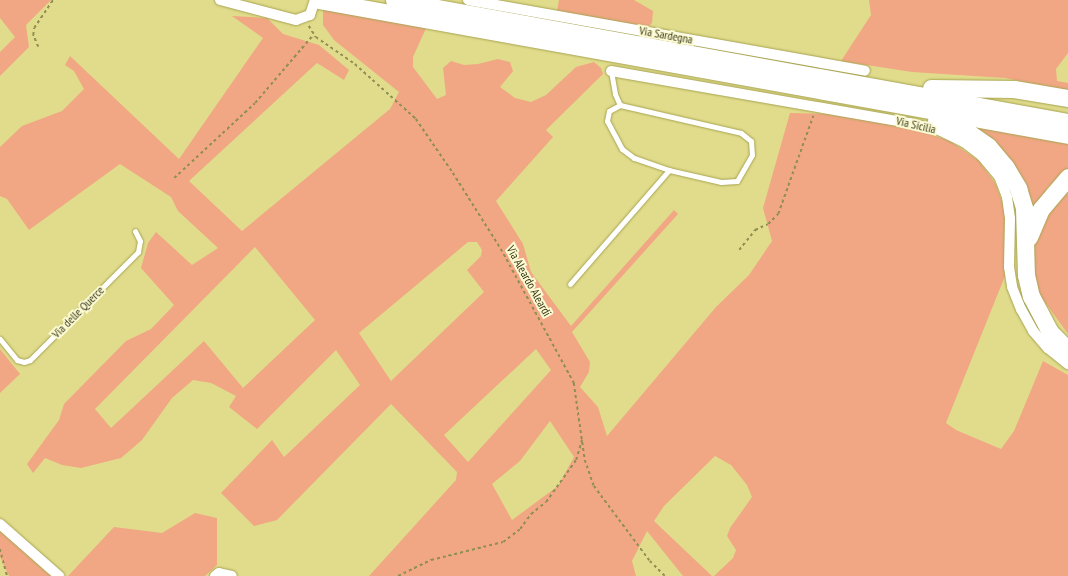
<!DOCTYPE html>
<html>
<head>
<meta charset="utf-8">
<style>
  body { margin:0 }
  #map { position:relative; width:1068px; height:576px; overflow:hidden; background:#e0dc8b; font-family:"PT Sans Narrow",sans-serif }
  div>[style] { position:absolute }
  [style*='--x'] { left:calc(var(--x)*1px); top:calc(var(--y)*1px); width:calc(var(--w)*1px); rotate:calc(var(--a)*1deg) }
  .green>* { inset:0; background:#f1a784 }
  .path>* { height:1.5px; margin-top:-0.75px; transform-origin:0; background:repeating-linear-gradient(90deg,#908e53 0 3px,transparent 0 6px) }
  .roads { filter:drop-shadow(0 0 1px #a8a453) drop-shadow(0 0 1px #a8a453) }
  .service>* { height:5px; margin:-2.5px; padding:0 2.5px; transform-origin:2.5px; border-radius:2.5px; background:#fff }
  .minor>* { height:10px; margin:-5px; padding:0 5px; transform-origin:5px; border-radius:5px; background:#fff }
  .trunk>* { height:17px; margin:-8.5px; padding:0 8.5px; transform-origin:8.5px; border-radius:8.5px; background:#fff }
  span { translate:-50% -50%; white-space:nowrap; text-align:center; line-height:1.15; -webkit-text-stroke:4px #fcfbd4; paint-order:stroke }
  .street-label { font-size:12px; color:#393816 }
</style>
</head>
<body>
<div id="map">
  <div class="green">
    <i style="clip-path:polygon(0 0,51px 0,26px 25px,29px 47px,0 76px,0 52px,15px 37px,0 18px)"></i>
    <i style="clip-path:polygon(559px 0,634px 0,653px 11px,652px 23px,644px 31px,556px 16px)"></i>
    <i style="clip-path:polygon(869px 0,1068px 0,1068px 53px,1056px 69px,1057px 81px,1068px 83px,1068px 91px,1005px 78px,912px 72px,841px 61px,871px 15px)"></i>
    <i style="clip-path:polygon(evenodd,323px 9px,427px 26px,413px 57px,413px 67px,437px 99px,446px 95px,443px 68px,451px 61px,464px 65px,478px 64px,498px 59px,510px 62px,513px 71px,500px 87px,515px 98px,531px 102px,546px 95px,576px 67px,594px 62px,601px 68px,603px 74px,546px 130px,553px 137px,496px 201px,523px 244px,531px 272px,571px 326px,674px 210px,678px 214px,572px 332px,590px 362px,589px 372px,580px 387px,598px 407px,607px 436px,716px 307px,749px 275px,772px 241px,763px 208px,790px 113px,833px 114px,918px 130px,950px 141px,979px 161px,995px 183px,1002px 201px,1006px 219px,1005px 276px,946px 423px,956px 430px,1001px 449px,1014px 431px,1043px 361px,1068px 375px,1068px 576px,714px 576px,733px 558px,736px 550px,727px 536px,730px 528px,752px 497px,747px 485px,731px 465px,715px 456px,664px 506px,654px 521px,712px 576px,683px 576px,647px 531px,632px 561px,636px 576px,369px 576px,456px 480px,457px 472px,391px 404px,277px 520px,254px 526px,221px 493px,272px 440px,284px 457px,360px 385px,336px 350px,257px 429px,229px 407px,236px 396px,211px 383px,193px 380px,172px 398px,142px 440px,121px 458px,81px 468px,62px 465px,45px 458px,33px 473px,27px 464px,59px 420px,64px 404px,126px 341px,151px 329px,174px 305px,141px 268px,148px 243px,156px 232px,192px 265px,218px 248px,178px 211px,171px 197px,120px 164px,29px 230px,7px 199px,0 196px,0 147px,22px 126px,62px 111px,84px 89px,74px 71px,65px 65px,70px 56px,179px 159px,263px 38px,232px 16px,267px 18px,283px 34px,319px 45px,349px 70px,344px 80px,317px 63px,189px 181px,242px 231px,390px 109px,399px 92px,334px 40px,323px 25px,323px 9px,468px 242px,477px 242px,482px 250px,481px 256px,467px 270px,484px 292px,391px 381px,359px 333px,468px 242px,323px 9px,255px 247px,315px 320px,243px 388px,204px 341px,111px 428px,95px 409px,255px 247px,323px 9px,536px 349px,551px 370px,468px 462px,444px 435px,536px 349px,323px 9px,550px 421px,574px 457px,558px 486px,512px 520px,492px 484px,520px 461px,550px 421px)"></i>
    <i style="clip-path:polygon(972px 126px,1068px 143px,1068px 169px,1047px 188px,1030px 221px)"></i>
    <i style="clip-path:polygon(1068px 184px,1068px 334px,1039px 294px,1033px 264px,1036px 235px,1044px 212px)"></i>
    <i style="clip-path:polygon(0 349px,20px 374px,0 393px)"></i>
    <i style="clip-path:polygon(195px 513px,217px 518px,217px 565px,205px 576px,68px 576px,114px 527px,162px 533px)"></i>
    <i style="clip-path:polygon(0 529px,47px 573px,60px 576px,9px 576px,0 557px)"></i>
  </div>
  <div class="path">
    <i style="--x:309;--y:26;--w:13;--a:58"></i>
    <i style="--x:316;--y:37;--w:47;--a:34.7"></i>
    <i style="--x:355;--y:64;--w:82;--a:42"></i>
    <i style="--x:416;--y:119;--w:65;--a:55.6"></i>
    <i style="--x:453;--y:173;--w:90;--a:57.7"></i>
    <i style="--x:501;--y:249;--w:153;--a:61.4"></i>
    <i style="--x:574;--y:383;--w:78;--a:81.9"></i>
    <i style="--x:585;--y:460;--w:28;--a:71"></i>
    <i style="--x:594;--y:486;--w:94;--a:53.3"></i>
    <i style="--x:650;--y:561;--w:21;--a:45"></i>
    <i style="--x:38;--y:47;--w:13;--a:-113"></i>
    <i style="--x:33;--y:35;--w:7;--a:-82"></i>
    <i style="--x:34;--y:28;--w:34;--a:-56"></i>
    <i style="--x:174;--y:178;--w:110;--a:-42.8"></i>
    <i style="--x:255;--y:103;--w:89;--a:-49.5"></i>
    <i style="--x:739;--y:250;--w:26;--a:-51"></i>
    <i style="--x:755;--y:230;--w:14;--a:-25"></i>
    <i style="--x:768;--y:224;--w:14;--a:-45"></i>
    <i style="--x:778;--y:214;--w:104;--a:-70.3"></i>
    <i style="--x:0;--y:549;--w:28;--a:75"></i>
    <i style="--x:398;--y:576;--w:37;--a:-26"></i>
    <i style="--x:431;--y:560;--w:74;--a:-14"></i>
    <i style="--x:503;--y:542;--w:21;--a:-37"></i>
    <i style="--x:520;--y:529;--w:19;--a:-54"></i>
    <i style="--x:531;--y:514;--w:19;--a:-39"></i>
    <i style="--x:546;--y:502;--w:52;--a:-54.5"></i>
    <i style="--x:576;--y:460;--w:22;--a:-74"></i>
  </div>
  <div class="roads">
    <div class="service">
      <i style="--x:611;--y:71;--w:23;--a:80"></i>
      <i style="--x:615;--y:94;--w:12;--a:66"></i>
      <i style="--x:620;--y:105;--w:124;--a:13"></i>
      <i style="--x:741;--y:133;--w:13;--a:39"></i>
      <i style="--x:751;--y:141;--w:14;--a:86"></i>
      <i style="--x:752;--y:155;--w:30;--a:120"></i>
      <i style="--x:737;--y:181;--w:16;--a:176"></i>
      <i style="--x:721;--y:182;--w:53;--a:-167"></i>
      <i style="--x:669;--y:170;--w:37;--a:-161"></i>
      <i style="--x:634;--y:158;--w:15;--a:-143"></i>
      <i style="--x:622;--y:149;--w:32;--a:-118"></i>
      <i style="--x:607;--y:121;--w:10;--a:-79"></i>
      <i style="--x:609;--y:111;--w:13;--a:-29"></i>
      <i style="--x:570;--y:284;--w:151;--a:-49"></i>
      <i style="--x:0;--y:339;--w:27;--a:51"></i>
      <i style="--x:17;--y:360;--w:7;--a:16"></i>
      <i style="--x:24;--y:362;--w:6;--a:-18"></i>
      <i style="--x:30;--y:360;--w:153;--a:-45"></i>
      <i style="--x:138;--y:252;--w:11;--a:-80"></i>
      <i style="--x:140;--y:241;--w:11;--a:-117"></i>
    </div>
    <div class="minor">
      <i style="--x:220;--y:0;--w:79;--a:14.7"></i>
      <i style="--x:296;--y:20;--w:15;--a:-20"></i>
      <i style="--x:310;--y:15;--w:16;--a:-72"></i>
      <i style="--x:468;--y:0;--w:403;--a:10.1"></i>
      <i style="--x:611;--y:71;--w:303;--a:9.9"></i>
      <i style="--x:910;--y:123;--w:32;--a:14"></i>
      <i style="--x:941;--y:131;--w:25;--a:26"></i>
      <i style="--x:964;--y:142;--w:23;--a:38"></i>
      <i style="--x:982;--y:156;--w:26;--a:50"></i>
      <i style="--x:999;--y:176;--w:22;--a:69"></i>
      <i style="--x:1007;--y:197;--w:22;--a:82"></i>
      <i style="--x:1010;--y:219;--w:48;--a:91.2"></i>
      <i style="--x:1009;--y:267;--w:20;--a:81"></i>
      <i style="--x:1012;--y:287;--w:24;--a:68"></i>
      <i style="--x:1021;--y:309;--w:25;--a:61"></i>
      <i style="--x:1033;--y:331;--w:23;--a:49"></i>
      <i style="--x:1048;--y:348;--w:26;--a:39"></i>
      <i style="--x:0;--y:524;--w:79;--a:41.4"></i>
      <i style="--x:215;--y:576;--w:5;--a:-37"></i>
      <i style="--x:219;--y:573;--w:13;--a:13"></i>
    </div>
    <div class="trunk">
      <i style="--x:318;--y:0;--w:762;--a:10.2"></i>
      <i style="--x:394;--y:0;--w:685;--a:10.26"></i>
      <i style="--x:931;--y:88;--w:83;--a:0.7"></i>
      <i style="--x:1014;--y:89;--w:55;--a:9.5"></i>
      <i style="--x:936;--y:120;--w:31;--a:19"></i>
      <i style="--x:965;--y:130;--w:28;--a:35"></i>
      <i style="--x:988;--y:146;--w:26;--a:50"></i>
      <i style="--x:1005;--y:166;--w:26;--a:59"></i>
      <i style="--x:1018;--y:188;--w:21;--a:73"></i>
      <i style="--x:1024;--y:208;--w:67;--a:88.3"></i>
      <i style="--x:1026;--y:275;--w:22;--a:77"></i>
      <i style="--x:1031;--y:296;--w:41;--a:62.2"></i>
      <i style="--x:1050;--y:332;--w:25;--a:45"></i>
      <i style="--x:1029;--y:237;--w:30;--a:-67"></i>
      <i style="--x:1041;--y:209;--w:42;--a:-49.8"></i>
    </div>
  </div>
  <div class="street-label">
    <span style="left:666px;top:35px;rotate:10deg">Via Sardegna</span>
    <span style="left:916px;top:125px;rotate:13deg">Via Sicilia</span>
    <span style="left:529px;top:281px;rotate:61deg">Via Aleardo Aleardi</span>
    <span style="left:78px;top:312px;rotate:-45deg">Via delle Querce</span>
  </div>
</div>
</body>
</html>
